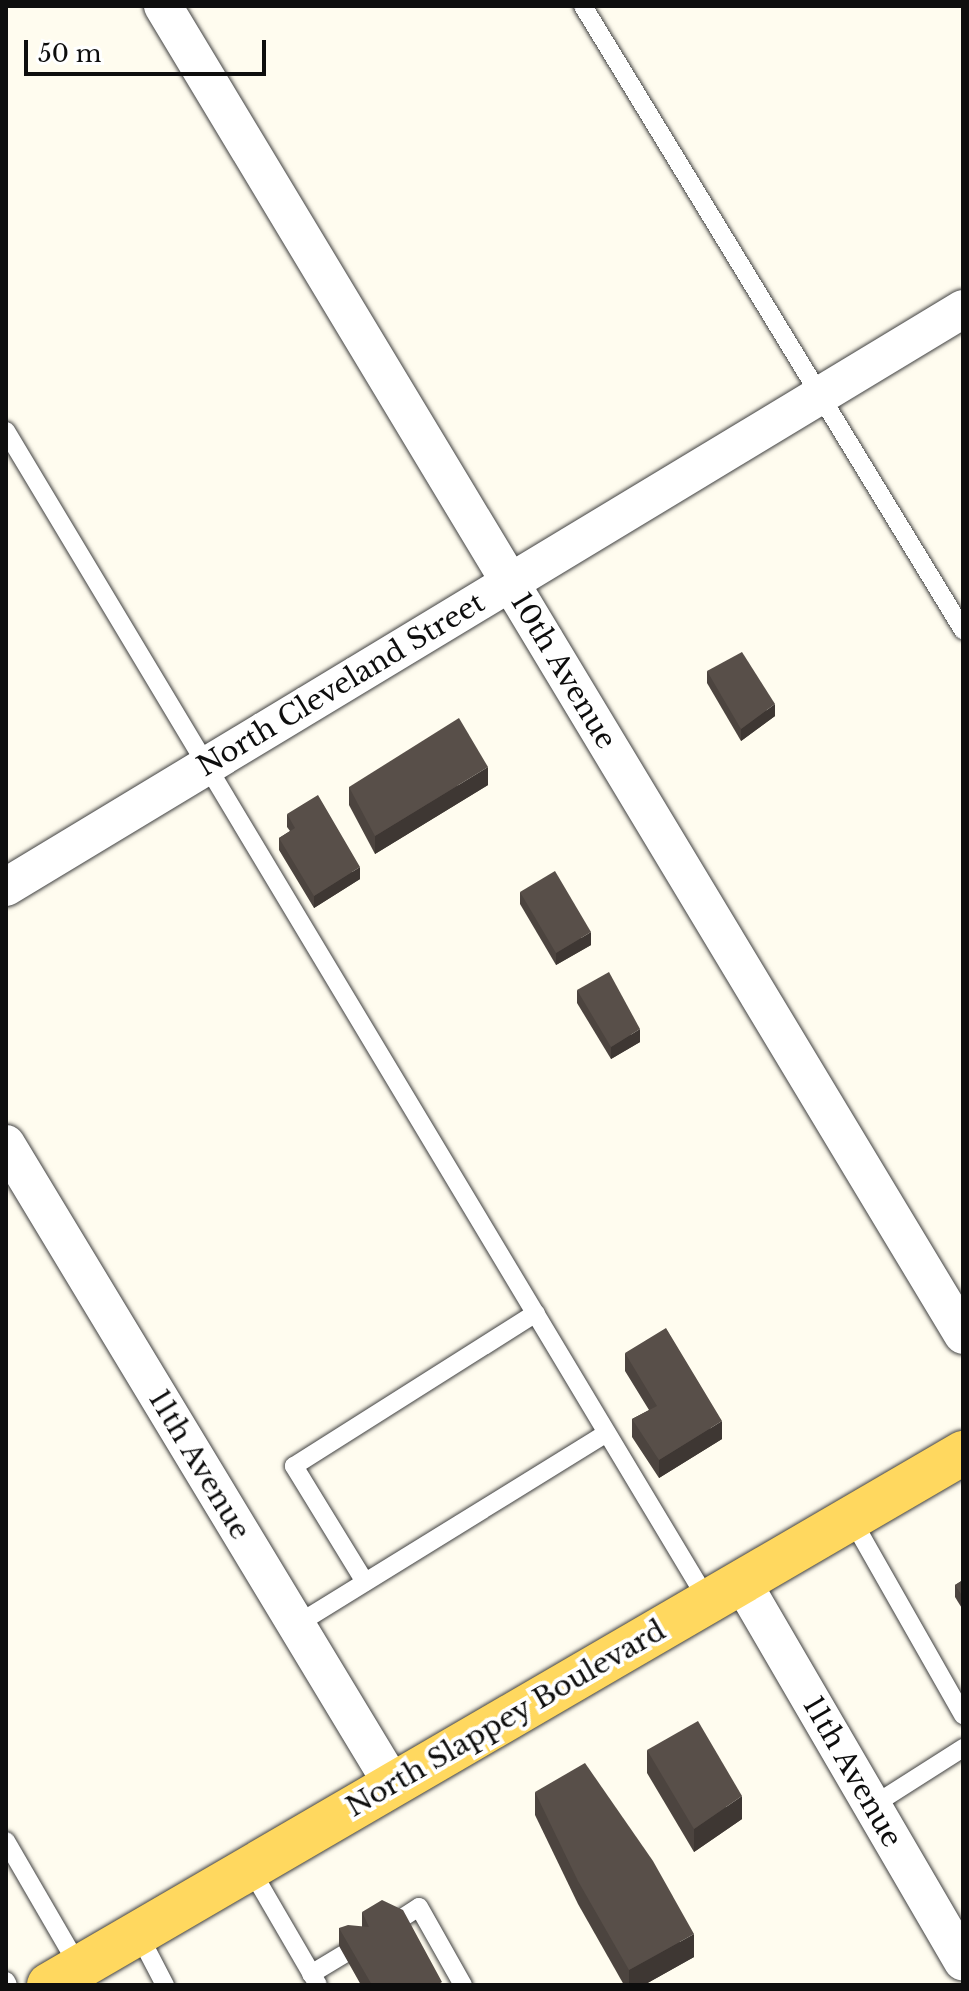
<!DOCTYPE html>
<html>
<head>
<meta charset="utf-8">
<style>
  body { margin:0 }
  #map { position:relative; width:969px; height:1991px; overflow:hidden; background:#fffcef; font-family:"Libre Baskerville",serif }
  div>[style] { position:absolute }
  [style*='--x'] { left:calc(var(--x)*1px); top:calc(var(--y)*1px); width:calc(var(--w)*1px); rotate:calc(var(--a)*1deg) }
  .roads { filter:drop-shadow(0 0 2px #414141) drop-shadow(0 0 2px #414141) }
  .lane>* { height:18px; margin:-9px; padding:0 9px; transform-origin:9px; border-radius:9px; background:#fff }
  .street>* { height:38px; margin:-19px; padding:0 19px; transform-origin:19px; border-radius:19px; background:#fff }
  .primary>* { height:44px; margin:-22px; padding:0 22px; transform-origin:22px; border-radius:22px; background:#ffd85f }
  .wall>* { inset:0; background:#4c443f }
  .shaded-wall>* { inset:0; background:#3e3733 }
  .building>* { inset:0; background:#584f49 }
  span { translate:-50% -50%; white-space:nowrap; text-align:center; line-height:1.15; -webkit-text-stroke:8px #fff; paint-order:stroke }
  .street-label { font-size:28px; color:#0e0e0e }
  .frame { position:absolute; inset:0; border:8px solid #0e0e0e; pointer-events:none }
  .scale { position:absolute; left:24px; top:40px; width:242px; height:36px; box-sizing:border-box; border:4px solid #0e0e0e; border-top:0; padding-left:10px; font-size:24px; line-height:28px; white-space:nowrap; color:#0e0e0e; -webkit-text-stroke:6px #fff; paint-order:stroke }
</style>
</head>
<body>
<div id="map">
  <div class="roads">
    <div class="lane">
      <i style="--x:583;--y:6;--w:731;--a:58.66"></i>
      <i style="--x:6;--y:431;--w:1364;--a:59.04"></i>
      <i style="--x:851;--y:1518;--w:227;--a:60.4"></i>
      <i style="--x:365;--y:1582;--w:136;--a:-121.5"></i>
      <i style="--x:294;--y:1466;--w:286;--a:-32.3"></i>
      <i style="--x:296;--y:1625;--w:365;--a:-31.7"></i>
      <i style="--x:872;--y:1806;--w:108;--a:-32.5"></i>
      <i style="--x:6;--y:1841;--w:146;--a:59.9"></i>
      <i style="--x:250;--y:1868;--w:135;--a:59.8"></i>
      <i style="--x:385;--y:1929;--w:40;--a:-32.9"></i>
      <i style="--x:419;--y:1907;--w:90;--a:60.6"></i>
      <i style="--x:138;--y:1933;--w:59;--a:62.6"></i>
      <i style="--x:311;--y:1974;--w:62;--a:-31.1"></i>
      <i style="--x:6;--y:1981;--w:4;--a:63"></i>
    </div>
    <div class="street">
      <i style="--x:163;--y:6;--w:1551;--a:58.95"></i>
      <i style="--x:6;--y:887;--w:1118;--a:-31.13"></i>
      <i style="--x:6;--y:1144;--w:749;--a:58.88"></i>
      <i style="--x:742;--y:1582;--w:439;--a:59.8"></i>
    </div>
    <div class="primary">
      <i style="--x:49;--y:1985;--w:1058;--a:-30.2"></i>
    </div>
  </div>
  <div class="wall">
    <i style="clip-path:polygon(707px 671px,775px 716px,741px 741px,707px 683px)"></i>
    <i style="clip-path:polygon(488px 785px,375px 854px,349px 805px,349px 787px)"></i>
    <i style="clip-path:polygon(287px 814px,360px 879px,314px 908px,279px 850px,279px 838px,290px 831px,287px 827px)"></i>
    <i style="clip-path:polygon(520px 892px,591px 945px,556px 965px,520px 904px)"></i>
    <i style="clip-path:polygon(577px 990px,640px 1042px,611px 1059px,577px 1003px)"></i>
    <i style="clip-path:polygon(625px 1353px,722px 1439px,659px 1478px,632px 1437px,632px 1419px,649px 1410px,625px 1371px)"></i>
    <i style="clip-path:polygon(963px 1580px,963px 1610px,955px 1597px,955px 1585px)"></i>
    <i style="clip-path:polygon(647px 1750px,742px 1819px,694px 1852px,647px 1773px)"></i>
    <i style="clip-path:polygon(535px 1792px,694px 1957px,644px 1985px,624px 1985px,578px 1904px,535px 1815px)"></i>
    <i style="clip-path:polygon(362px 1912px,442px 1985px,361px 1985px,339px 1946px,339px 1928px,362px 1927px)"></i>
  </div>
  <div class="shaded-wall">
    <i style="clip-path:polygon(775px 704px,775px 716px,741px 741px,741px 729px)"></i>
    <i style="clip-path:polygon(488px 767px,488px 785px,375px 854px,375px 836px)"></i>
    <i style="clip-path:polygon(360px 867px,360px 879px,314px 908px,314px 896px)"></i>
    <i style="clip-path:polygon(591px 932px,591px 945px,556px 965px,556px 953px)"></i>
    <i style="clip-path:polygon(640px 1029px,640px 1042px,611px 1059px,611px 1047px)"></i>
    <i style="clip-path:polygon(722px 1421px,722px 1439px,659px 1478px,659px 1460px)"></i>
    <i style="clip-path:polygon(742px 1796px,742px 1819px,694px 1852px,694px 1829px)"></i>
    <i style="clip-path:polygon(694px 1934px,694px 1957px,644px 1985px,629px 1985px,629px 1970px)"></i>
  </div>
  <div class="building">
    <i style="clip-path:polygon(742px 652px,775px 704px,741px 729px,707px 671px)"></i>
    <i style="clip-path:polygon(459px 718px,488px 767px,375px 836px,349px 787px)"></i>
    <i style="clip-path:polygon(318px 795px,360px 867px,314px 896px,279px 838px,295px 828px,287px 814px)"></i>
    <i style="clip-path:polygon(555px 871px,591px 932px,556px 953px,520px 892px)"></i>
    <i style="clip-path:polygon(609px 972px,640px 1029px,611px 1047px,577px 990px)"></i>
    <i style="clip-path:polygon(666px 1328px,722px 1421px,659px 1460px,632px 1419px,657px 1406px,625px 1353px)"></i>
    <i style="clip-path:polygon(963px 1580px,963px 1597px,955px 1585px)"></i>
    <i style="clip-path:polygon(698px 1721px,742px 1796px,694px 1829px,647px 1750px)"></i>
    <i style="clip-path:polygon(585px 1763px,653px 1861px,694px 1934px,629px 1970px,578px 1881px,535px 1792px)"></i>
    <i style="clip-path:polygon(382px 1900px,403px 1910px,442px 1982px,437px 1985px,372px 1985px,339px 1928px,348px 1925px,369px 1927px,362px 1912px)"></i>
  </div>
  <div class="street-label">
    <span style="left:563px;top:671px;rotate:59deg">10th Avenue</span>
    <span style="left:341px;top:685px;rotate:-31deg">North Cleveland Street</span>
    <span style="left:199px;top:1465px;rotate:59deg">11th Avenue</span>
    <span style="left:506px;top:1719px;rotate:-30deg">North Slappey Boulevard</span>
    <span style="left:852px;top:1772px;rotate:60deg">11th Avenue</span>
  </div>
  <div class="frame"></div>
  <div class="scale">50 m</div>
</div>
</body>
</html>
